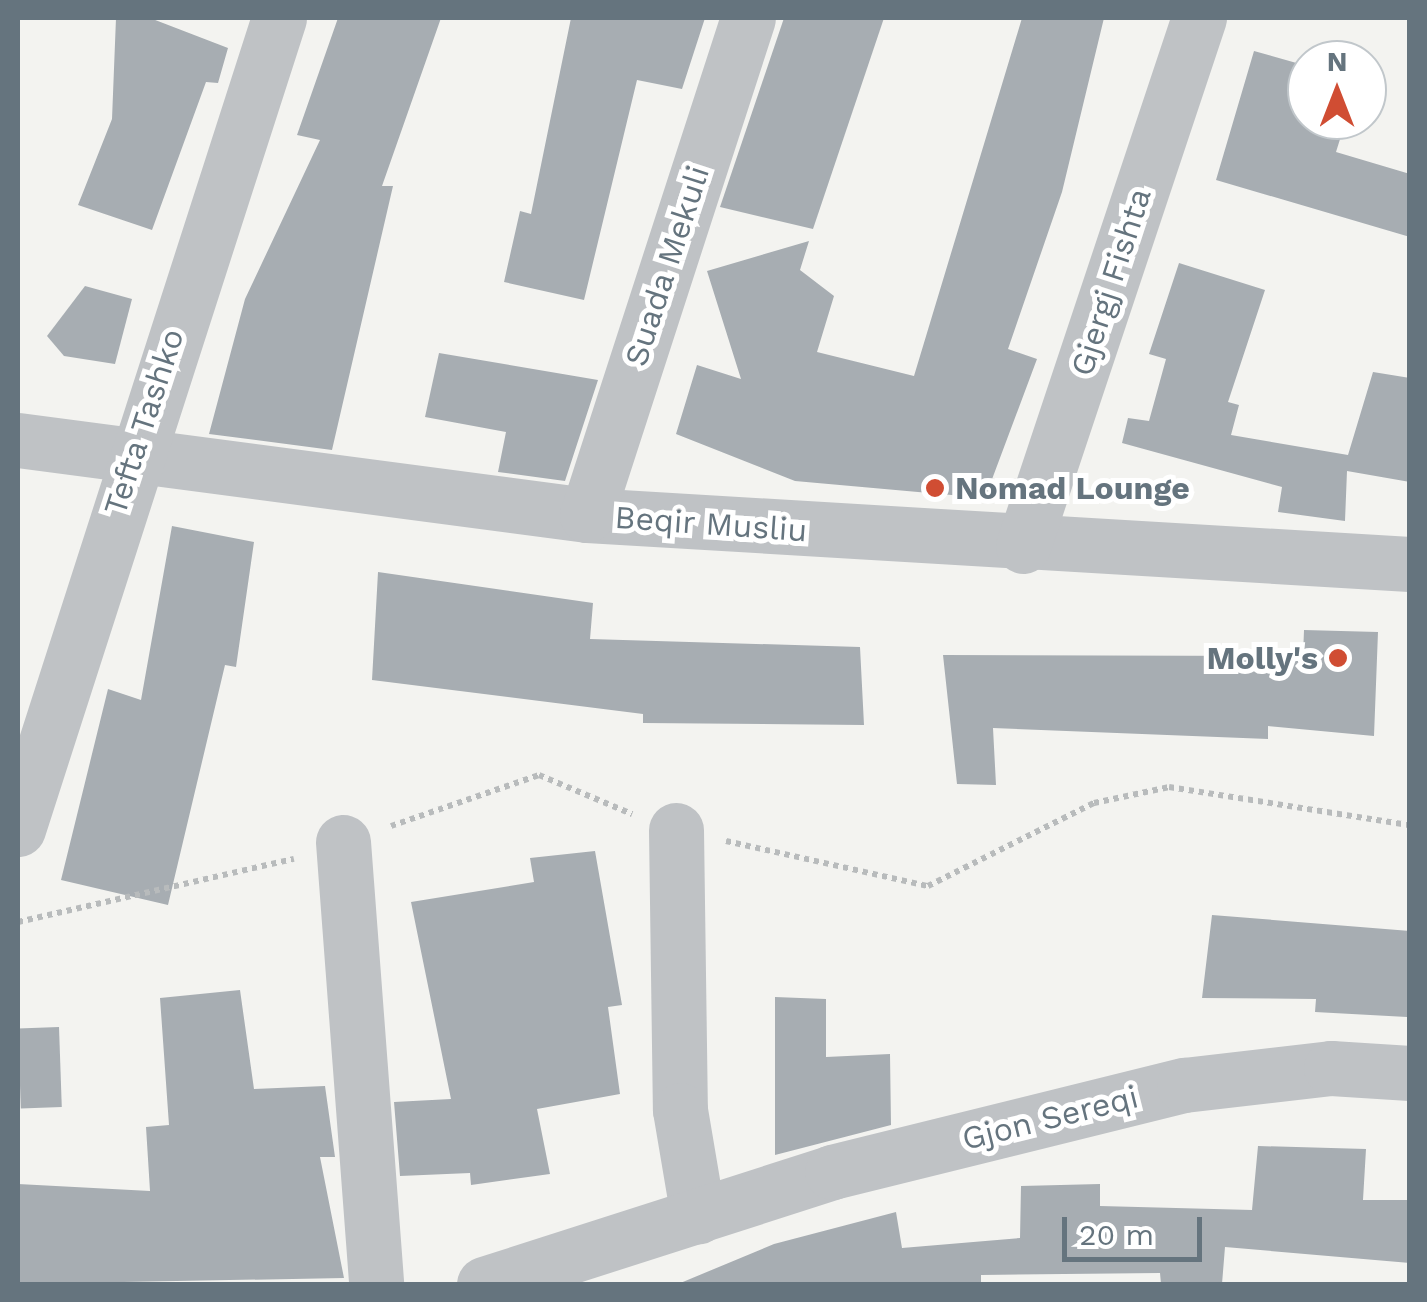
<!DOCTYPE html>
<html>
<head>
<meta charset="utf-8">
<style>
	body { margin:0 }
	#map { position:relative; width:1427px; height:1302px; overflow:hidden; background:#f3f3f0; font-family:"Work Sans",sans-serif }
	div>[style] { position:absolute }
	.building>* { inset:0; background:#a7adb2; transform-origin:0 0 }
	.path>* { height:6px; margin-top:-3px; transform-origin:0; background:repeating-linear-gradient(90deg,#b8bbbc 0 5px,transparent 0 10px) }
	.minor>* { height:55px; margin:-27.5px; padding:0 27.5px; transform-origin:27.5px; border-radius:27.5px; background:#bfc2c5 }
	.dots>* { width:28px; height:28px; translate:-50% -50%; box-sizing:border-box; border:5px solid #fff; border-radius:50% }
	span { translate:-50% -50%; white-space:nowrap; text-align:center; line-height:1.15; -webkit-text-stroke:10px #fff; paint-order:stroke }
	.street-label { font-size:32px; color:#65747e }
	.poi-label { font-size:32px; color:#65747e; font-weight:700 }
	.left { translate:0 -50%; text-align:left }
	.right { translate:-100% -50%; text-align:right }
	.frame { position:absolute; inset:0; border:20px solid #65747e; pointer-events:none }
	.north { position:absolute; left:1287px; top:40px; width:100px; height:100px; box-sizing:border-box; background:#fff; border:2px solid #c1c7cb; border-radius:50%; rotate:0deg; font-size:28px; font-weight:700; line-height:40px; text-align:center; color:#65747e }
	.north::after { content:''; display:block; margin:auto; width:35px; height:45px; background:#d04d33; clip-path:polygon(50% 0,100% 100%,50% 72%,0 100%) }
	.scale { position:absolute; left:1062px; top:1217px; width:140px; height:45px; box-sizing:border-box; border:5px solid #65747e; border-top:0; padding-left:12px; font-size:30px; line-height:35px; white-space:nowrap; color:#65747e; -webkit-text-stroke:8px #fff; paint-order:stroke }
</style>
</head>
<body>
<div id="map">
	<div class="building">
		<div style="clip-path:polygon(116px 18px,150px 18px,228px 48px,218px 83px,206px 82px,152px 230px,78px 205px,112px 119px)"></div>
		<div style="clip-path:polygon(338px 18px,441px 18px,382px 186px,393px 186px,332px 450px,209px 434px,245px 299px,320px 140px,297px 135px)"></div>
		<div style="clip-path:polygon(571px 18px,705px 18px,682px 89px,637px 80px,584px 300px,504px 282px,520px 211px,531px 214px)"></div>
		<div style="clip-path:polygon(784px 18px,884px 18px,813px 229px,720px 207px)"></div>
		<div style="clip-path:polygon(1022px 18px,1104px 18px,1062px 192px,1008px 349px,1037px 359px,985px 498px,795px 481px,676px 434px,697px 365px,741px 379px,707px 271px,809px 241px,800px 270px,834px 296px,817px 352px,914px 376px)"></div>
		<div style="clip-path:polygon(1254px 51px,1307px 66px,1307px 120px,1346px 120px,1336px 152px,1410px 174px,1410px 237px,1216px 180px)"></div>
		<div style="clip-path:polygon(1179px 263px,1265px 290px,1228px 402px,1239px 405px,1231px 435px,1348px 455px,1373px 372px,1410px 378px,1410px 482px,1347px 471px,1345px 521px,1278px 512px,1282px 487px,1122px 443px,1128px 418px,1149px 421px,1166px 359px,1149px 354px)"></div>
		<div style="clip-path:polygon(85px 286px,132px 299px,115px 364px,64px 356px,47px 336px)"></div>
		<div style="clip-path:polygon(439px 353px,598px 380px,565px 481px,498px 472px,506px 432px,425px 417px)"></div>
		<div style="clip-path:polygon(172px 526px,254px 542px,236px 667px,225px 665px,168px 905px,61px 880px,108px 689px,141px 700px)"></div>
		<div style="clip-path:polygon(378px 572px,593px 603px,590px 639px,860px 647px,864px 725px,643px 723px,643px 714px,372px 680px)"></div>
		<div style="clip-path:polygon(1304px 630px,1378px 632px,1374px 736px,1268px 726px,1268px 739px,993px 728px,996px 785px,957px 784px,943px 655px,1303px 656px)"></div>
		<div style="clip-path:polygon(595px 851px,622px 1005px,608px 1007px,620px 1094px,537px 1109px,550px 1174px,471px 1185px,470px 1173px,400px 1176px,394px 1102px,451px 1099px,411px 902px,534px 882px,530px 858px)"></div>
		<div style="clip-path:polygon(1212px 915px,1410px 931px,1407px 1017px,1315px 1012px,1316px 999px,1202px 998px)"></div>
		<div style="clip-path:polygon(240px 990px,254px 1089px,325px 1086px,335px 1157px,320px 1157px,344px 1278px,18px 1284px,18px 1184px,150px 1191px,146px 1127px,169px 1125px,160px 998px)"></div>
		<div style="clip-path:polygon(775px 997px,826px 999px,826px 1057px,890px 1054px,891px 1125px,775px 1155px)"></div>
		<div style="left:59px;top:1027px;width:80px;height:41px;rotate:88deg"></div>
		<div style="clip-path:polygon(1258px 1146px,1366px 1149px,1363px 1200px,1410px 1200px,1410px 1263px,1225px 1247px,1222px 1284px,1161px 1284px,1160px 1273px,981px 1275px,981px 1284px,678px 1284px,774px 1244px,896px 1212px,902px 1248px,1020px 1238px,1021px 1186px,1100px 1184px,1100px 1206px,1252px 1210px)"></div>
	</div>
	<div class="path">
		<div style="left:391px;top:826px;width:157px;rotate:-19deg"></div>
		<div style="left:539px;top:775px;width:101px;rotate:22.8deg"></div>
		<div style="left:726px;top:841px;width:207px;rotate:12.6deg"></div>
		<div style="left:928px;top:886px;width:186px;rotate:-26.6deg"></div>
		<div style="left:1094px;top:803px;width:77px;rotate:-12deg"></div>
		<div style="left:1169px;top:787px;width:244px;rotate:9deg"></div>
		<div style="left:18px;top:922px;width:283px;rotate:-12.9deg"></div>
	</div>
	<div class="minor">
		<div style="left:18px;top:440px;width:574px;rotate:7.51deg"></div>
		<div style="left:587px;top:515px;width:824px;rotate:3.41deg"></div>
		<div style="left:587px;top:515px;width:522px;rotate:-72.05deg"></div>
		<div style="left:1023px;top:546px;width:557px;rotate:-71.57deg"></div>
		<div style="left:18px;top:829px;width:852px;rotate:-72.16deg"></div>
		<div style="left:676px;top:830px;width:280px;rotate:89.2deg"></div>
		<div style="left:680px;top:1110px;width:108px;rotate:80.4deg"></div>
		<div style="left:343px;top:842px;width:443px;rotate:85.7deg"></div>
		<div style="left:484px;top:1284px;width:366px;rotate:-17.8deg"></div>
		<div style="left:832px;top:1172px;width:363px;rotate:-13.9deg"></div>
		<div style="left:1184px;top:1085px;width:148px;rotate:-6.6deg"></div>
		<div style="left:1331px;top:1068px;width:79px;rotate:3.6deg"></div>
	</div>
	<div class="dots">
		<div style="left:935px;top:488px;background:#d04d33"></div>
		<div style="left:1338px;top:658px;background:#d04d33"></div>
	</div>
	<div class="street-label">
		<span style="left:667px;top:266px;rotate:-72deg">Suada Mekuli</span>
		<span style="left:1111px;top:282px;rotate:-72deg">Gjergj Fishta</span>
		<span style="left:144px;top:422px;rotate:-72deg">Tefta Tashko</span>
		<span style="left:711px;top:524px;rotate:4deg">Beqir Musliu</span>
		<span style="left:1050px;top:1118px;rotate:-14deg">Gjon Sereqi</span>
	</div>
	<div class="poi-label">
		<span class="left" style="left:955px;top:488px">Nomad Lounge</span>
		<span class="right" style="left:1318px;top:658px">Molly's</span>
	</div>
	<div class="frame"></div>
	<div class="north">N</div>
	<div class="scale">20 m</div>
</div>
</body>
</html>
